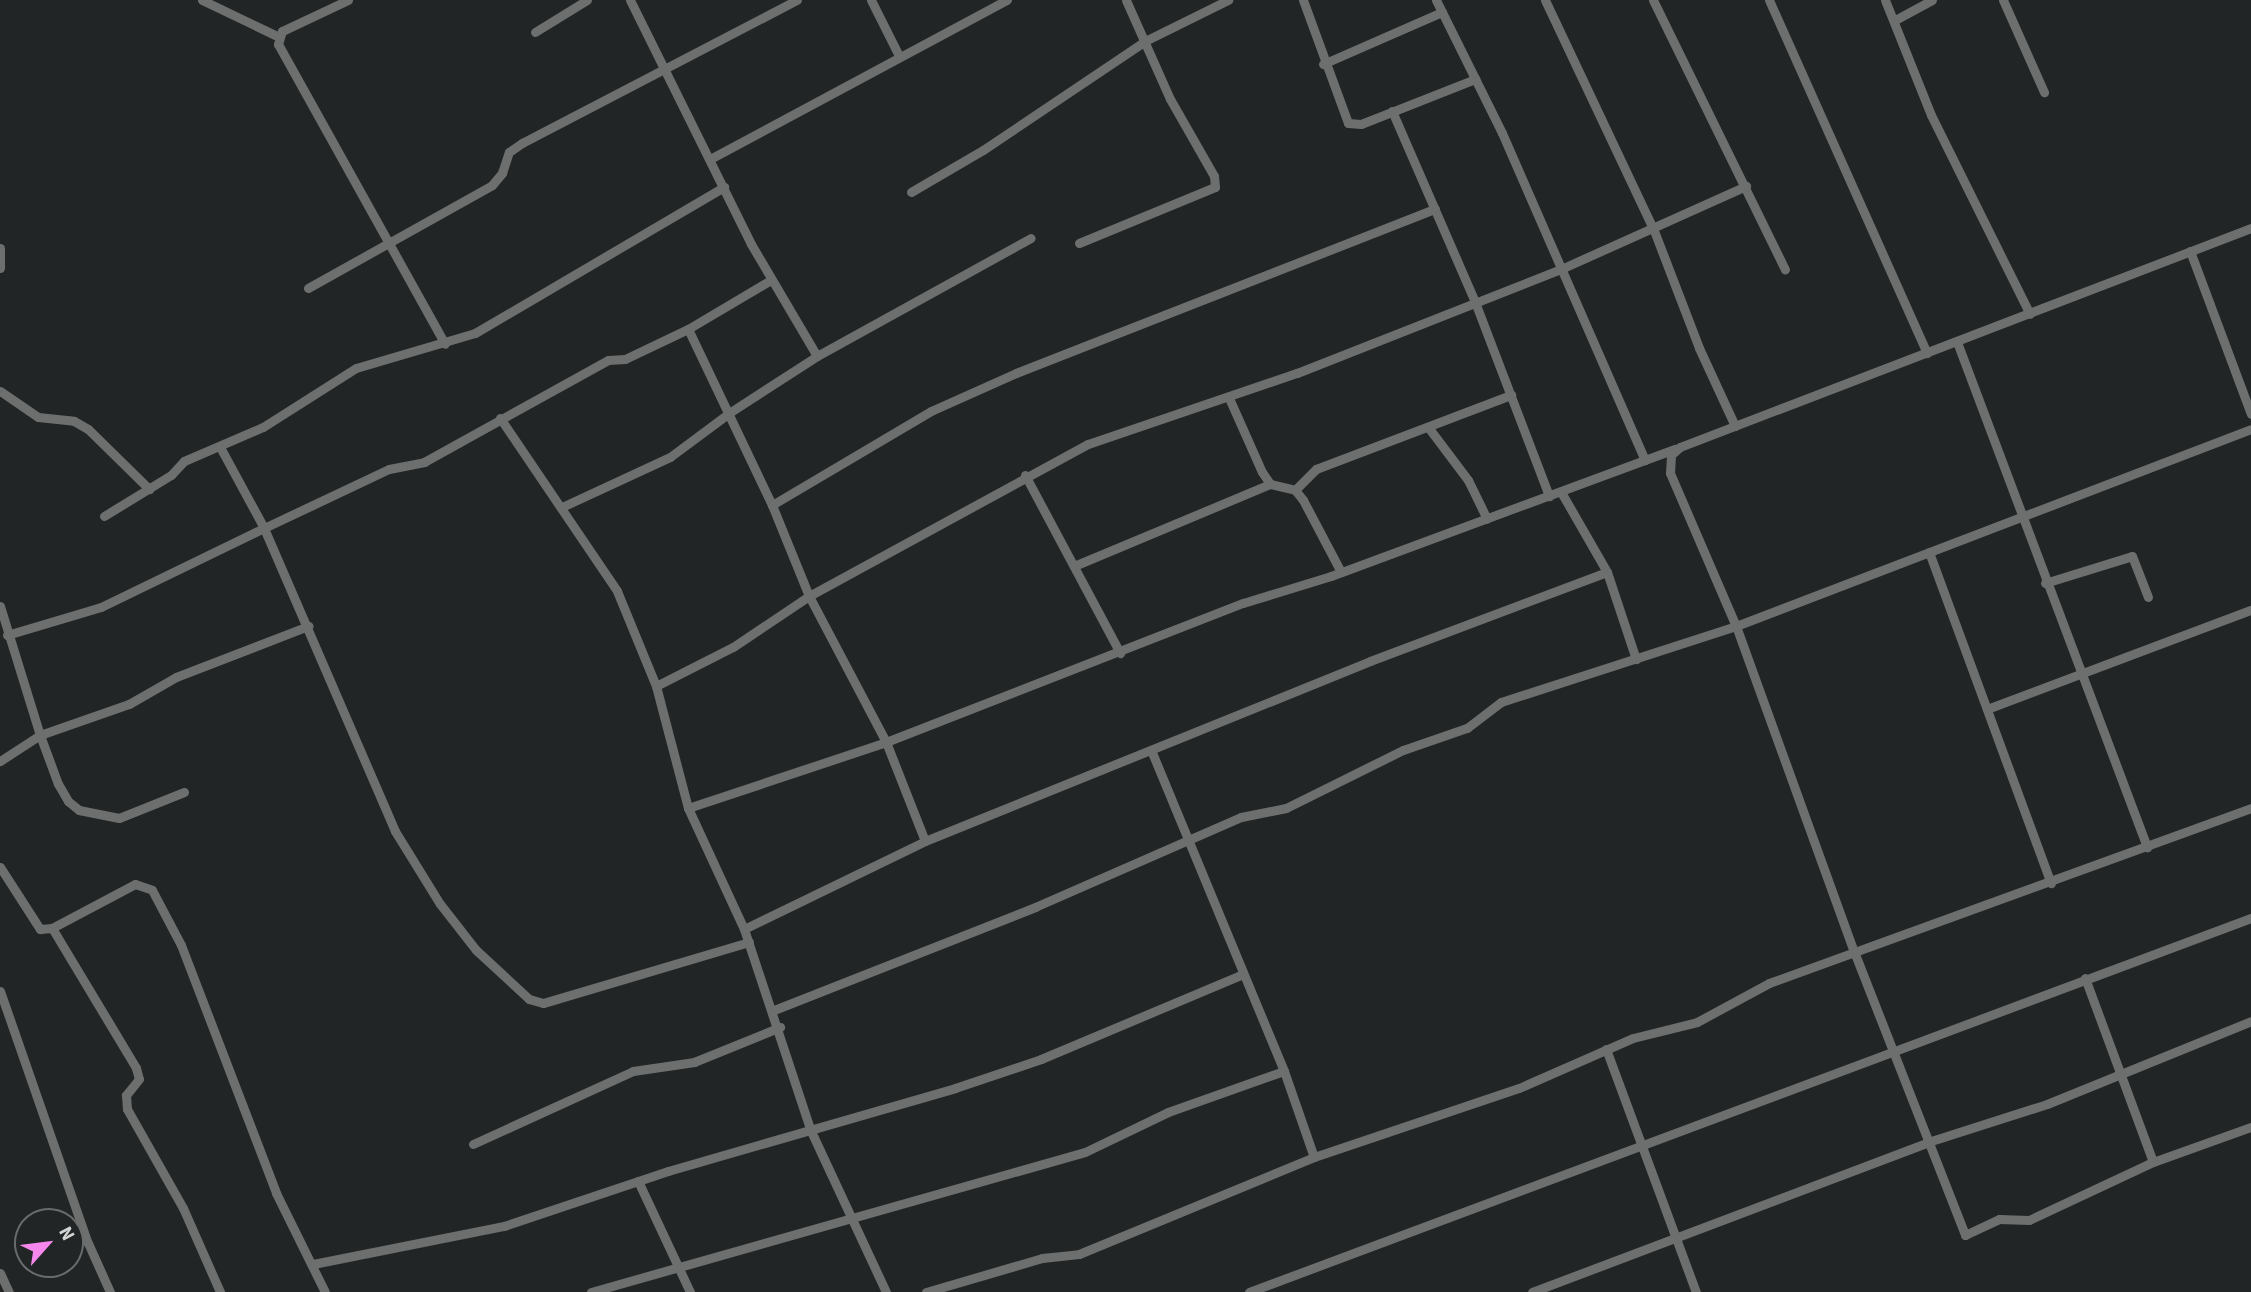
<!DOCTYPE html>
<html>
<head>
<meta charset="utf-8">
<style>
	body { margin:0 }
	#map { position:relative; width:2251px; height:1292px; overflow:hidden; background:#222525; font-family:"Source Sans 3",sans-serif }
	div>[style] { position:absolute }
	.street>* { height:9px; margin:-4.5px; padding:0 4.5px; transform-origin:4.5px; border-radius:4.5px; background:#6d6f6f }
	span { translate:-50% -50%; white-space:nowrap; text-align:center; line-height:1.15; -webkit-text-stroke:7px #222525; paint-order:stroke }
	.north { position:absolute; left:14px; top:1208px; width:70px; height:70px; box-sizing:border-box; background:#222525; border:2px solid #696c6c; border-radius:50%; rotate:62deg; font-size:19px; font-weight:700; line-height:28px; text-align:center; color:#d4d6d6 }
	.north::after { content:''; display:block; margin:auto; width:24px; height:32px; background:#f688ed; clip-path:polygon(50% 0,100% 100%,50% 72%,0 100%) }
</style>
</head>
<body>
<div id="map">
	<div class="street">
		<div style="left:202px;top:0;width:83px;rotate:25.6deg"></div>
		<div style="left:348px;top:0;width:73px;rotate:154.8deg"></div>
		<div style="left:282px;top:31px;width:14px;rotate:107deg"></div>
		<div style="left:278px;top:44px;width:343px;rotate:60.9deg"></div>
		<div style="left:630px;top:0;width:272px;rotate:63.6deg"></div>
		<div style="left:751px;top:244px;width:130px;rotate:59.5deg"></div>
		<div style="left:871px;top:0;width:63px;rotate:63.4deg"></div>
		<div style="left:1303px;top:0;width:131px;rotate:69.9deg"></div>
		<div style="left:1348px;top:123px;width:13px;rotate:4deg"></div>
		<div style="left:1361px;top:124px;width:123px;rotate:-21.5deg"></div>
		<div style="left:1436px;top:0;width:148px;rotate:63.6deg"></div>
		<div style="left:1502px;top:133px;width:357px;rotate:66.4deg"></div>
		<div style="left:1545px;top:0;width:252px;rotate:64.7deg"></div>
		<div style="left:1653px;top:228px;width:129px;rotate:69deg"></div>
		<div style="left:1699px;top:348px;width:86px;rotate:65.2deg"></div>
		<div style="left:1653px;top:0;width:300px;rotate:63.9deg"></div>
		<div style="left:1769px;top:0;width:387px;rotate:65.9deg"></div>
		<div style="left:1885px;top:0;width:124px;rotate:68.2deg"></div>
		<div style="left:1931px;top:115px;width:222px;rotate:63.6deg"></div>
		<div style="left:2003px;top:0;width:101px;rotate:66deg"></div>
		<div style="left:1895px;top:20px;width:42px;rotate:-28.4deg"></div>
		<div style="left:535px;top:32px;width:61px;rotate:-31.6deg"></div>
		<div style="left:1323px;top:64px;width:130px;rotate:-23.6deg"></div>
		<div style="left:1392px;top:111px;width:208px;rotate:66.5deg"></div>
		<div style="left:1475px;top:302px;width:208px;rotate:69.1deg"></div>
		<div style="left:710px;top:159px;width:337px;rotate:-28.2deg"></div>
		<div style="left:911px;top:192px;width:83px;rotate:-30.3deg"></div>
		<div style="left:983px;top:150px;width:195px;rotate:-33.9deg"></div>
		<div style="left:1145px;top:41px;width:93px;rotate:-26.3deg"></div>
		<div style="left:2251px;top:228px;width:612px;rotate:159.02deg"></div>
		<div style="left:1680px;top:447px;width:12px;rotate:138deg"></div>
		<div style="left:1671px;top:455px;width:18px;rotate:93deg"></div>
		<div style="left:1670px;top:473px;width:167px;rotate:66.7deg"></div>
		<div style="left:1736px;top:626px;width:349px;rotate:70.1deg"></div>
		<div style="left:1855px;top:954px;width:302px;rotate:68.6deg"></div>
		<div style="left:1965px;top:1235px;width:38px;rotate:-25deg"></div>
		<div style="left:1999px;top:1219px;width:30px;rotate:2deg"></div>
		<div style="left:2029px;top:1220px;width:137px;rotate:-25.1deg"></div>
		<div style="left:2153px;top:1162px;width:104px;rotate:-19.7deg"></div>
		<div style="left:1079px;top:243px;width:147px;rotate:-22.4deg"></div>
		<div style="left:1215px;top:187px;width:11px;rotate:-95deg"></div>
		<div style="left:1214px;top:176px;width:89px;rotate:-119.7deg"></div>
		<div style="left:1170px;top:99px;width:108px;rotate:-114deg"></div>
		<div style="left:0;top:248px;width:20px;rotate:90deg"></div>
		<div style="left:2190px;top:251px;width:174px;rotate:69.5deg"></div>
		<div style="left:308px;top:288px;width:211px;rotate:-29.2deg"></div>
		<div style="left:492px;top:185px;width:16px;rotate:-50deg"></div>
		<div style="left:502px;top:173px;width:22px;rotate:-72deg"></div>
		<div style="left:509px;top:152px;width:16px;rotate:-35deg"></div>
		<div style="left:522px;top:143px;width:310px;rotate:-27.5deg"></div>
		<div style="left:688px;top:329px;width:195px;rotate:64.5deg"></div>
		<div style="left:772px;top:505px;width:98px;rotate:67.9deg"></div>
		<div style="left:809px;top:596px;width:165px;rotate:62.2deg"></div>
		<div style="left:886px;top:742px;width:106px;rotate:68.5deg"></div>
		<div style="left:1957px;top:342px;width:540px;rotate:69.38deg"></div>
		<div style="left:0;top:391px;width:46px;rotate:34.4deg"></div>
		<div style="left:38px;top:417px;width:36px;rotate:6deg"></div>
		<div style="left:74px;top:421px;width:16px;rotate:30deg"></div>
		<div style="left:88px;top:429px;width:86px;rotate:44.5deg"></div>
		<div style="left:1229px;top:398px;width:81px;rotate:66deg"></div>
		<div style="left:1262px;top:472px;width:14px;rotate:56deg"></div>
		<div style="left:1270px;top:484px;width:26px;rotate:13deg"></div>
		<div style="left:1295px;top:490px;width:13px;rotate:51deg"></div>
		<div style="left:1303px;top:500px;width:81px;rotate:62.2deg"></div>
		<div style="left:500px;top:418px;width:209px;rotate:55.9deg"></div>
		<div style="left:617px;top:591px;width:103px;rotate:67.7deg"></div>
		<div style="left:656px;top:686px;width:126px;rotate:75.3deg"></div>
		<div style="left:688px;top:808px;width:133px;rotate:65.2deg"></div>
		<div style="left:744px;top:929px;width:211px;rotate:71.7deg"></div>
		<div style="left:810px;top:1129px;width:180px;rotate:65deg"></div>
		<div style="left:1428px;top:427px;width:66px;rotate:53deg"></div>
		<div style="left:1468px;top:480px;width:43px;rotate:64deg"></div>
		<div style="left:1025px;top:475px;width:202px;rotate:61.9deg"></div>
		<div style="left:1295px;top:490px;width:30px;rotate:-45deg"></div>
		<div style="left:1316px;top:469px;width:209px;rotate:-20.8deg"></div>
		<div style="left:1561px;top:492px;width:92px;rotate:60.1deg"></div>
		<div style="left:1607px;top:572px;width:92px;rotate:71.6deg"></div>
		<div style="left:772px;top:505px;width:185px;rotate:-30.6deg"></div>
		<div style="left:931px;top:411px;width:93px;rotate:-24.1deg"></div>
		<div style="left:1016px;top:373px;width:450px;rotate:-21.4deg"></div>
		<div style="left:564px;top:506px;width:117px;rotate:-24.8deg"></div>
		<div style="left:670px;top:457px;width:74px;rotate:-36.7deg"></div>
		<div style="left:729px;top:413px;width:105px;rotate:-32.9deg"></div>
		<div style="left:817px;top:356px;width:244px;rotate:-28.9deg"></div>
		<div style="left:104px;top:516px;width:79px;rotate:-31.5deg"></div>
		<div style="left:171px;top:475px;width:19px;rotate:-47deg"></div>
		<div style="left:184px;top:461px;width:86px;rotate:-23.3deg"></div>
		<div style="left:263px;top:427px;width:110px;rotate:-32.4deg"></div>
		<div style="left:356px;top:368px;width:124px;rotate:-16.4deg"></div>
		<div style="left:475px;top:333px;width:289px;rotate:-30.4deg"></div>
		<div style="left:1929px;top:552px;width:353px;rotate:69.8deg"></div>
		<div style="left:1074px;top:566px;width:212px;rotate:-22.7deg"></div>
		<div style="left:2045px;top:583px;width:91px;rotate:-17.2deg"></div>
		<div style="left:2132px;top:556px;width:44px;rotate:68.7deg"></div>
		<div style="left:0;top:606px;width:135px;rotate:72.8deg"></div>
		<div style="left:40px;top:735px;width:48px;rotate:147deg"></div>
		<div style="left:7px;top:635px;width:98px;rotate:-16.6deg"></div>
		<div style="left:101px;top:607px;width:181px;rotate:-25.9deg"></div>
		<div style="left:264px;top:528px;width:92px;rotate:-118.5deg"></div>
		<div style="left:656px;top:686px;width:86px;rotate:-26.9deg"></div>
		<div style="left:733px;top:647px;width:92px;rotate:-33.9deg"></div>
		<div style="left:809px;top:596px;width:318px;rotate:-28.6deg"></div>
		<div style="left:1088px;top:444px;width:221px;rotate:-18.8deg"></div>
		<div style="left:1297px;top:373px;width:284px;rotate:-21.5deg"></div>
		<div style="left:1561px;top:269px;width:203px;rotate:-24.2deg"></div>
		<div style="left:1987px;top:709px;width:282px;rotate:-20.6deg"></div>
		<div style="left:1151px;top:750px;width:347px;rotate:67.5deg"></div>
		<div style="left:1284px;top:1071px;width:91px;rotate:70.8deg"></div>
		<div style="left:184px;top:792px;width:70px;rotate:158.2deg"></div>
		<div style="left:119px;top:818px;width:41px;rotate:-168.7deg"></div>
		<div style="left:79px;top:810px;width:14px;rotate:-141deg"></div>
		<div style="left:68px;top:801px;width:20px;rotate:-120deg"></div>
		<div style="left:58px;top:784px;width:52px;rotate:-110.2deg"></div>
		<div style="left:40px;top:735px;width:94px;rotate:-19.2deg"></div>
		<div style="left:129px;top:704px;width:54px;rotate:-29.9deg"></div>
		<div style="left:176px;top:677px;width:142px;rotate:-21.1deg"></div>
		<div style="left:688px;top:808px;width:209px;rotate:-18.4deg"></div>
		<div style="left:886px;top:742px;width:383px;rotate:-21.3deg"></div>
		<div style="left:1243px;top:603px;width:92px;rotate:-17.1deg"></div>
		<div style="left:1331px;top:576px;width:367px;rotate:-20.3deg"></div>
		<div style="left:0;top:867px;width:74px;rotate:57.2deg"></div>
		<div style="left:40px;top:929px;width:12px;rotate:-5deg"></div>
		<div style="left:52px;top:928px;width:94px;rotate:-27.9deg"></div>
		<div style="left:135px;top:884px;width:18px;rotate:19deg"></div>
		<div style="left:152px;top:890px;width:62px;rotate:62.2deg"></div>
		<div style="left:181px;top:945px;width:266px;rotate:69deg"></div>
		<div style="left:276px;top:1193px;width:110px;rotate:63.7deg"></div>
		<div style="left:52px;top:928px;width:163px;rotate:59deg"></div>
		<div style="left:136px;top:1068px;width:11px;rotate:75deg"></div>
		<div style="left:139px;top:1079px;width:21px;rotate:129deg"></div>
		<div style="left:126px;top:1095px;width:14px;rotate:86deg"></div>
		<div style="left:127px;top:1109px;width:114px;rotate:60.5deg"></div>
		<div style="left:183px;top:1208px;width:92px;rotate:66.2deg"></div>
		<div style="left:744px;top:929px;width:201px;rotate:-25.9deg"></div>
		<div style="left:925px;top:841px;width:480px;rotate:-22deg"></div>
		<div style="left:1370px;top:661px;width:253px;rotate:-20.6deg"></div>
		<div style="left:749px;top:942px;width:215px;rotate:163.5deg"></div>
		<div style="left:543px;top:1003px;width:15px;rotate:-164deg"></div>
		<div style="left:529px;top:999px;width:72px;rotate:-137.2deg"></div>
		<div style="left:476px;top:950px;width:58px;rotate:-128deg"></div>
		<div style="left:440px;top:904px;width:86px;rotate:-121.7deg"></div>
		<div style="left:395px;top:831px;width:330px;rotate:-113.4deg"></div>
		<div style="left:264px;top:528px;width:138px;rotate:-25.3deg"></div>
		<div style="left:389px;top:469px;width:36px;rotate:-11deg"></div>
		<div style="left:424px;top:462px;width:210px;rotate:-29deg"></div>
		<div style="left:608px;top:360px;width:17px;rotate:-3deg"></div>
		<div style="left:625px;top:359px;width:70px;rotate:-25.5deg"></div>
		<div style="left:688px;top:329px;width:96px;rotate:-30.6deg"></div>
		<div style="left:2085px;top:978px;width:196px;rotate:69.7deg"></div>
		<div style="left:0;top:991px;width:267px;rotate:70.8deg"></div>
		<div style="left:88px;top:1243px;width:54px;rotate:65.8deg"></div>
		<div style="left:774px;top:1010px;width:281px;rotate:-21.5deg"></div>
		<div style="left:1035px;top:907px;width:225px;rotate:-23.6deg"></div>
		<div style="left:1241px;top:817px;width:46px;rotate:-11.3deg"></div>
		<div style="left:1286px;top:808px;width:131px;rotate:-26.4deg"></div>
		<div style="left:1403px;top:750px;width:68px;rotate:-19deg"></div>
		<div style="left:1467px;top:728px;width:43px;rotate:-37.4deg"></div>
		<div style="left:1501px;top:702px;width:247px;rotate:-17.9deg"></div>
		<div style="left:1736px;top:626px;width:551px;rotate:-20.93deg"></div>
		<div style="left:1606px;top:1049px;width:259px;rotate:69.7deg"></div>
		<div style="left:473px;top:1144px;width:176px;rotate:-24.5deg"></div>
		<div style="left:633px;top:1071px;width:62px;rotate:-8.4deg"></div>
		<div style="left:694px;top:1062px;width:93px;rotate:-22.1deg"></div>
		<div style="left:638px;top:1181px;width:123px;rotate:64.9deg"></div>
		<div style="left:313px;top:1264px;width:195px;rotate:-11.3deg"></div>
		<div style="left:504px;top:1226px;width:173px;rotate:-18.5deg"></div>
		<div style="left:668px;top:1171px;width:299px;rotate:-16.1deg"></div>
		<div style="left:955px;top:1088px;width:91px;rotate:-18.6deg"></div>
		<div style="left:1041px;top:1059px;width:217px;rotate:-22.8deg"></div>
		<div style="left:0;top:1273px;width:21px;rotate:65deg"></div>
		<div style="left:591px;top:1292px;width:513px;rotate:-15.82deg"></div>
		<div style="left:1085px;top:1152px;width:92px;rotate:-25.7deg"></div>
		<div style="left:1168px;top:1112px;width:123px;rotate:-19.5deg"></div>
		<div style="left:926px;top:1292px;width:121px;rotate:-16.3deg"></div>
		<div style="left:1042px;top:1258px;width:37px;rotate:-6deg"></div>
		<div style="left:1079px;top:1254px;width:254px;rotate:-22.4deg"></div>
		<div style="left:1314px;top:1157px;width:216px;rotate:-18.6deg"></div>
		<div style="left:1519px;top:1088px;width:124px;rotate:-23.7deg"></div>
		<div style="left:1633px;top:1038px;width:66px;rotate:-14deg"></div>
		<div style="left:1697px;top:1022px;width:82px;rotate:-28.4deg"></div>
		<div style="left:1769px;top:983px;width:513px;rotate:-19.95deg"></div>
		<div style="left:1249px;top:1292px;width:1070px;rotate:-20.47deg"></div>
		<div style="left:1532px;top:1292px;width:423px;rotate:-20.7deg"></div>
		<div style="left:1928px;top:1142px;width:125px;rotate:-17.7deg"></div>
		<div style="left:2047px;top:1104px;width:220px;rotate:-22.1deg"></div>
	</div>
	<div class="north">N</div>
</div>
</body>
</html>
